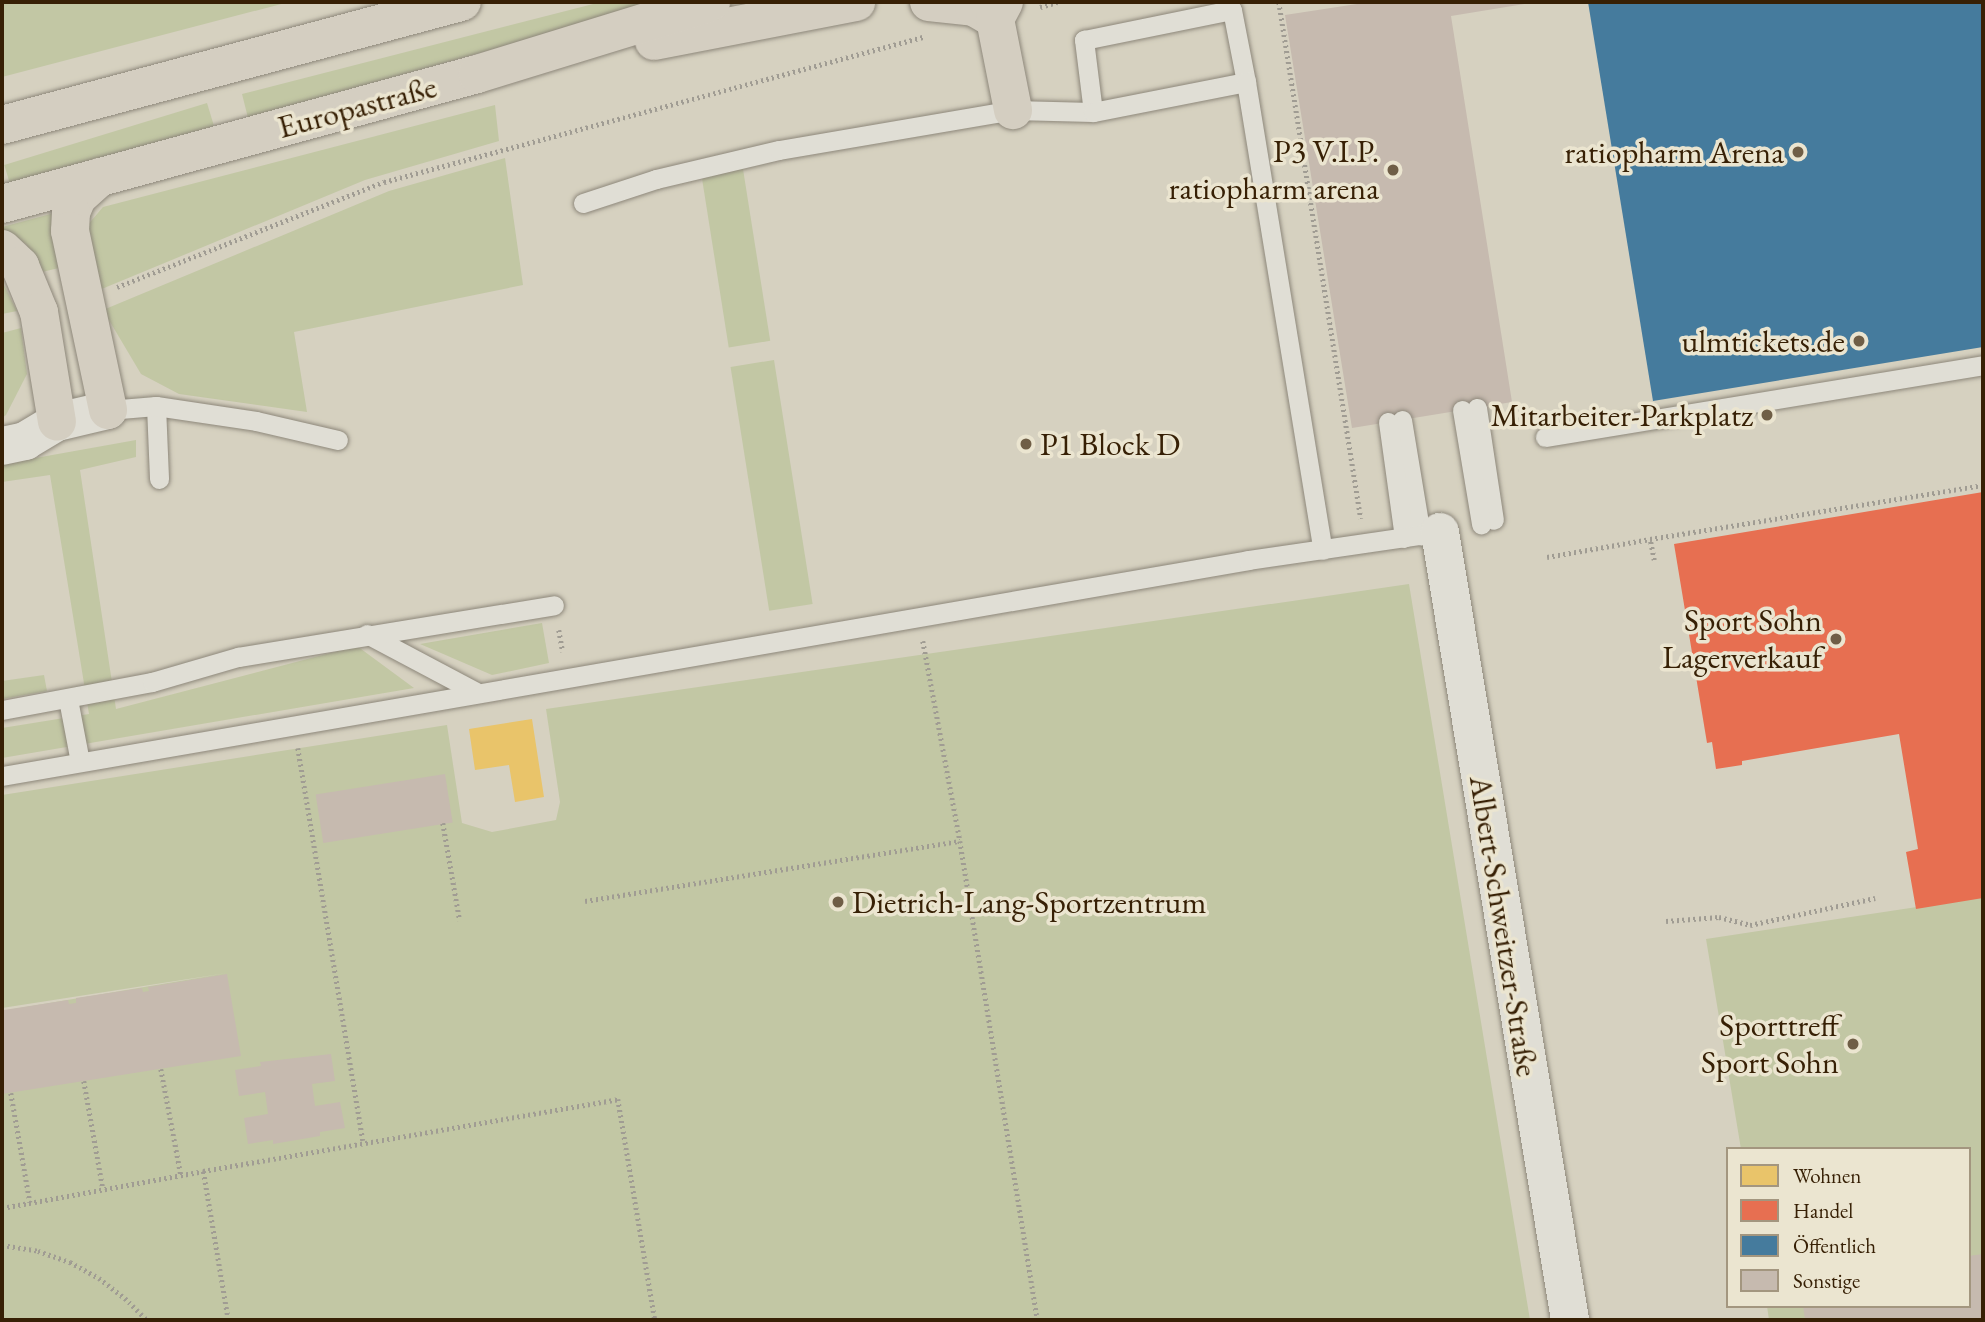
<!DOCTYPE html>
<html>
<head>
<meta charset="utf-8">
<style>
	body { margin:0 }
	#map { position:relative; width:1985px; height:1322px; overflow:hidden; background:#d6d1c0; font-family:"EB Garamond",serif }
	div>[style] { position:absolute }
	.green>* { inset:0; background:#c2c7a4; transform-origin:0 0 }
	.homes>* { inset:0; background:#e9c46a }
	.shops>* { inset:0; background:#e76f51 }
	.public>* { inset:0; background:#457b9d }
	.building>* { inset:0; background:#c6baaf; transform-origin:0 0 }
	.path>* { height:4.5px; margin-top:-2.25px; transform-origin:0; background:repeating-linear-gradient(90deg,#a09c93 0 2px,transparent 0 5.5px) }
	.roads { filter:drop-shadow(0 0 2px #8d877a) drop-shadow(0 0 2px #8d877a) }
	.service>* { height:19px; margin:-9.5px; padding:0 9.5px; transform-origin:9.5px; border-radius:9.5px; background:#e0ded5 }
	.minor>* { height:38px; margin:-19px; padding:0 19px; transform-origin:19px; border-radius:19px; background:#e0ded5 }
	.primary>* { height:38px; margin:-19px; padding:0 19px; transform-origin:19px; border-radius:19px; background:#d4cec1 }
	.dots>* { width:19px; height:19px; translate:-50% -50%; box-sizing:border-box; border:4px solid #ebe5d0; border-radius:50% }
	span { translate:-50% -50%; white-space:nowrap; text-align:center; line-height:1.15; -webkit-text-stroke:7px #ebe5d0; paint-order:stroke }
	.street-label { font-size:32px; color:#372005 }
	.poi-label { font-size:32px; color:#372005 }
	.right { translate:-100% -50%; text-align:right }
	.left { translate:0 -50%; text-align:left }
	.frame { position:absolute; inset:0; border:4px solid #372005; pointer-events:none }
	.legend { position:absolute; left:1726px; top:1147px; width:245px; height:161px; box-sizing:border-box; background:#ebe5d0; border:2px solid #a3967f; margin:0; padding:9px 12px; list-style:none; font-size:21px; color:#372005 }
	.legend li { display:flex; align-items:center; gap:14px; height:35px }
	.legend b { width:35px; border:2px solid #a3967f }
</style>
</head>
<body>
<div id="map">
	<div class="green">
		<div style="clip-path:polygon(2px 2px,289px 2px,2px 77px)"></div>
		<div style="clip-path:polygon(601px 2px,662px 2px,248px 118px,242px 94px)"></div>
		<div style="left:207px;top:103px;width:24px;height:212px;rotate:73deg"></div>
		<div style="clip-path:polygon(495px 105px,499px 141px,365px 180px,92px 293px,86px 227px,103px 207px)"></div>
		<div style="clip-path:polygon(505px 158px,523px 285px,294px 332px,307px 412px,179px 394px,141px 374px,103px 310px,389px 191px)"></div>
		<div style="left:743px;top:169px;width:174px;height:42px;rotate:81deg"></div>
		<div style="clip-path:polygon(58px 212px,63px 267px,42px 272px,26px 244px,2px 232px,2px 227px)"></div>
		<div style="clip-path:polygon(2px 281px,17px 311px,2px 314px)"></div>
		<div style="clip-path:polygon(21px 328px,27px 374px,6px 415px,2px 418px,2px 333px)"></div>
		<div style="left:774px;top:360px;width:247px;height:44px;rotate:81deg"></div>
		<div style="clip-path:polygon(136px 440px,136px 457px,80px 470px,116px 709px,357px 646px,414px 688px,2px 758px,2px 728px,89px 714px,50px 475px,2px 482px,2px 464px)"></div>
		<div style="clip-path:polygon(1409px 584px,1530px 1320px,2px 1320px,2px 1011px,227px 973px,2px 1008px,2px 795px,447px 725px,462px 823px,492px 832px,556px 820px,560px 802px,546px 709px)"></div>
		<div style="clip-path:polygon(542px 623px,549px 663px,492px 675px,420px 644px)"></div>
		<div style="clip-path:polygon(44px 675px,47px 691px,2px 699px,2px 681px)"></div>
		<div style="clip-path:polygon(1983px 897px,1983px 1320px,1769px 1320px,1767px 1306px,1969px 1306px,1969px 1149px,1741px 1149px,1706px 939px)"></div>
	</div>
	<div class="homes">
		<div style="clip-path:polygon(532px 719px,544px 797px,515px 802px,509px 765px,475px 770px,469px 729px)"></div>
	</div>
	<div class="shops">
		<div style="clip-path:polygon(1983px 492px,1983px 898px,1916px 909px,1906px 852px,1918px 849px,1899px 734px,1742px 761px,1742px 765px,1716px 769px,1712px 742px,1707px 743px,1674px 544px)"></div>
	</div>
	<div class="public">
		<div style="clip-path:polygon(1588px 2px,1983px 2px,1983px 347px,1653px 401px)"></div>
	</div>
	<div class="building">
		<div style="clip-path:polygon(1370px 2px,1531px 3px,1451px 16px,1512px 402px,1352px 428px,1285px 15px)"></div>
		<div style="left:445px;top:774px;width:49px;height:131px;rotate:81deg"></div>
		<div style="clip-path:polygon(227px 974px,241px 1056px,2px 1094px,4px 1010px,68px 1000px,69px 1004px,76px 1003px,76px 998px,142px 988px,143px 992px,149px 991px,148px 987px)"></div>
		<div style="clip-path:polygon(331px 1054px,335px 1081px,312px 1084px,315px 1106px,340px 1102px,345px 1128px,320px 1132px,320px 1136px,273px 1144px,273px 1140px,248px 1144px,244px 1118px,268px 1114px,265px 1092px,239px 1096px,235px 1070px,261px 1066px,260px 1062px)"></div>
		<div style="clip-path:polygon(1983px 1254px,1983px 1320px,1805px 1320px,1803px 1306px,1969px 1306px,1969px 1256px)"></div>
	</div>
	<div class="path">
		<div style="left:1279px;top:2px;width:523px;rotate:80.99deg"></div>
		<div style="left:1040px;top:7px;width:18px;rotate:-16deg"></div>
		<div style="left:117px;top:287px;width:287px;rotate:-21.5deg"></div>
		<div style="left:384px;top:182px;width:558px;rotate:-15.06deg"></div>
		<div style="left:1547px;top:557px;width:105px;rotate:-9.9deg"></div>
		<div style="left:1654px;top:560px;width:21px;rotate:-101deg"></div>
		<div style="left:1650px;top:539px;width:337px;rotate:-9.2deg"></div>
		<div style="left:559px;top:630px;width:22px;rotate:80deg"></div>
		<div style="left:923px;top:641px;width:203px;rotate:79.5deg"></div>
		<div style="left:960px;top:841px;width:485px;rotate:80.8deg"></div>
		<div style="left:298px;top:748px;width:398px;rotate:80.6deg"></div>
		<div style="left:443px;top:823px;width:99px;rotate:80.2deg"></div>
		<div style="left:585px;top:901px;width:380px;rotate:-9.1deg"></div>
		<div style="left:1666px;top:921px;width:53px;rotate:-4.3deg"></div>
		<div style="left:1719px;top:917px;width:32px;rotate:14deg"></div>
		<div style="left:1750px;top:925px;width:128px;rotate:-12.2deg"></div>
		<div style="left:161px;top:1069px;width:108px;rotate:79.3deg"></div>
		<div style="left:84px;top:1081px;width:110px;rotate:80deg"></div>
		<div style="left:11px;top:1093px;width:111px;rotate:80.1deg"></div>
		<div style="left:2px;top:1208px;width:204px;rotate:-10.4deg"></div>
		<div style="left:2px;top:1245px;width:36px;rotate:9deg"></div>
		<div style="left:38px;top:1251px;width:34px;rotate:19deg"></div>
		<div style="left:70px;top:1262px;width:33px;rotate:29deg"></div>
		<div style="left:99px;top:1278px;width:33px;rotate:38deg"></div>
		<div style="left:125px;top:1298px;width:31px;rotate:45deg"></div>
		<div style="left:228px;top:1320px;width:151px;rotate:-99.5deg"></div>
		<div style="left:203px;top:1171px;width:421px;rotate:-9.8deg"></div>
		<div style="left:618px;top:1099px;width:224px;rotate:80.5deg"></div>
	</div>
	<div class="roads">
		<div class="service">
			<div style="left:1093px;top:112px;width:73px;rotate:-97.1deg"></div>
			<div style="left:1084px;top:40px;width:151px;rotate:-11.5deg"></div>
			<div style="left:1232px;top:10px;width:73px;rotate:79deg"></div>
			<div style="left:583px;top:203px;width:77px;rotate:-18.2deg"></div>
			<div style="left:656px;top:179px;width:126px;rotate:-13.3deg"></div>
			<div style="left:779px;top:150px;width:237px;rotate:-9.7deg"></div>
			<div style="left:1013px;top:110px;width:80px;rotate:1.4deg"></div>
			<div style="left:1093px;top:112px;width:156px;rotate:-11.1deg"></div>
			<div style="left:1246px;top:82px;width:474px;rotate:80.7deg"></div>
			<div style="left:156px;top:406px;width:73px;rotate:87.6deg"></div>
			<div style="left:1477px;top:408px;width:113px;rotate:81.4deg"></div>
			<div style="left:108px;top:410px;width:48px;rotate:-4.8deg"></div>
			<div style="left:156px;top:406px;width:101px;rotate:8.5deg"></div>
			<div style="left:256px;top:421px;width:84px;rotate:13deg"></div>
			<div style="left:1462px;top:410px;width:116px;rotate:80.5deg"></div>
			<div style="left:1402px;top:420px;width:117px;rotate:80.6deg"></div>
			<div style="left:1388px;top:422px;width:117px;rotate:82.1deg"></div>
			<div style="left:1545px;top:437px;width:444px;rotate:-9.3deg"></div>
			<div style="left:367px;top:634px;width:123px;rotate:28deg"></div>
			<div style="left:68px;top:699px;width:64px;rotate:79.2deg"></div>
			<div style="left:2px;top:710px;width:153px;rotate:-10.6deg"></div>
			<div style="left:152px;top:682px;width:90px;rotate:-16.2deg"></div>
			<div style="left:238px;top:657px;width:320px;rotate:-9.3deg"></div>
			<div style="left:2px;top:776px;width:1265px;rotate:-9.83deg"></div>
			<div style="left:1248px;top:560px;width:194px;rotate:-8.3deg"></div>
		</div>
		<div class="minor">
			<div style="left:2px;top:446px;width:24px;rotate:-12deg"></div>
			<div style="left:25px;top:441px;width:37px;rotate:-31deg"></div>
			<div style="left:57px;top:422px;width:52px;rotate:-13.2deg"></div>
			<div style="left:1440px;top:532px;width:799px;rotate:80.63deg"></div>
		</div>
		<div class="primary">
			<div style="left:929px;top:2px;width:45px;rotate:6.3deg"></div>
			<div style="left:974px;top:7px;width:24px;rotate:30deg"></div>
			<div style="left:1004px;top:2px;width:19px;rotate:118deg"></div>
			<div style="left:995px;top:19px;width:93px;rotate:78.8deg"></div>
			<div style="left:654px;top:41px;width:206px;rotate:-10.9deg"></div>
			<div style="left:2px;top:125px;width:476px;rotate:-15deg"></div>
			<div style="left:100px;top:177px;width:31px;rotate:138deg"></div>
			<div style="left:77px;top:198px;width:15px;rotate:113deg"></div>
			<div style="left:71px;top:212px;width:19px;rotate:93deg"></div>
			<div style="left:70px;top:231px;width:183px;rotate:78deg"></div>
			<div style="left:2px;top:204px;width:492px;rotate:-15.3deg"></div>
			<div style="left:477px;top:74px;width:245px;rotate:-17.1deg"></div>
			<div style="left:2px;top:249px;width:25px;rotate:43deg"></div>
			<div style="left:20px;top:266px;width:50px;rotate:67.6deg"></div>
			<div style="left:39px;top:312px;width:111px;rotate:80.7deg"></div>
		</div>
	</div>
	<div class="dots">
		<div style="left:1798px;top:152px;background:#6f5e46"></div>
		<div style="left:1393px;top:170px;background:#6f5e46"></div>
		<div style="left:1859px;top:341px;background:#6f5e46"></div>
		<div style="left:1767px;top:415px;background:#6f5e46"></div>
		<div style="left:1026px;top:444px;background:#6f5e46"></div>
		<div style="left:1836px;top:639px;background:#6f5e46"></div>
		<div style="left:838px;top:902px;background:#6f5e46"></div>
		<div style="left:1853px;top:1044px;background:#6f5e46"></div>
	</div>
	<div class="street-label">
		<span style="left:357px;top:107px;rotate:-15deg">Europastraße</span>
		<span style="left:1504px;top:926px;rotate:81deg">Albert-Schweitzer-Straße</span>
	</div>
	<div class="poi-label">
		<span class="right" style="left:1379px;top:170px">P3 V.I.P.<br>ratiopharm arena</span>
		<span class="right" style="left:1784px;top:152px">ratiopharm Arena</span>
		<span class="right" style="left:1845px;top:341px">ulmtickets.de</span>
		<span class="right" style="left:1753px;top:415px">Mitarbeiter-Parkplatz</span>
		<span class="left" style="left:1040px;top:444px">P1 Block D</span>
		<span class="right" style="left:1822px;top:639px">Sport Sohn<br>Lagerverkauf</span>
		<span class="left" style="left:852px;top:902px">Dietrich-Lang-Sportzentrum</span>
		<span class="right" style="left:1839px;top:1044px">Sporttreff<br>Sport Sohn</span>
	</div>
	<div class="frame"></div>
	<ul class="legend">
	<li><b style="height:19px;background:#e9c46a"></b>Wohnen</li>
	<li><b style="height:19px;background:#e76f51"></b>Handel</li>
	<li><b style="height:19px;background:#457b9d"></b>Öffentlich</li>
	<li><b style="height:19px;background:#c6baaf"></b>Sonstige</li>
	</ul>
</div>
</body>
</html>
